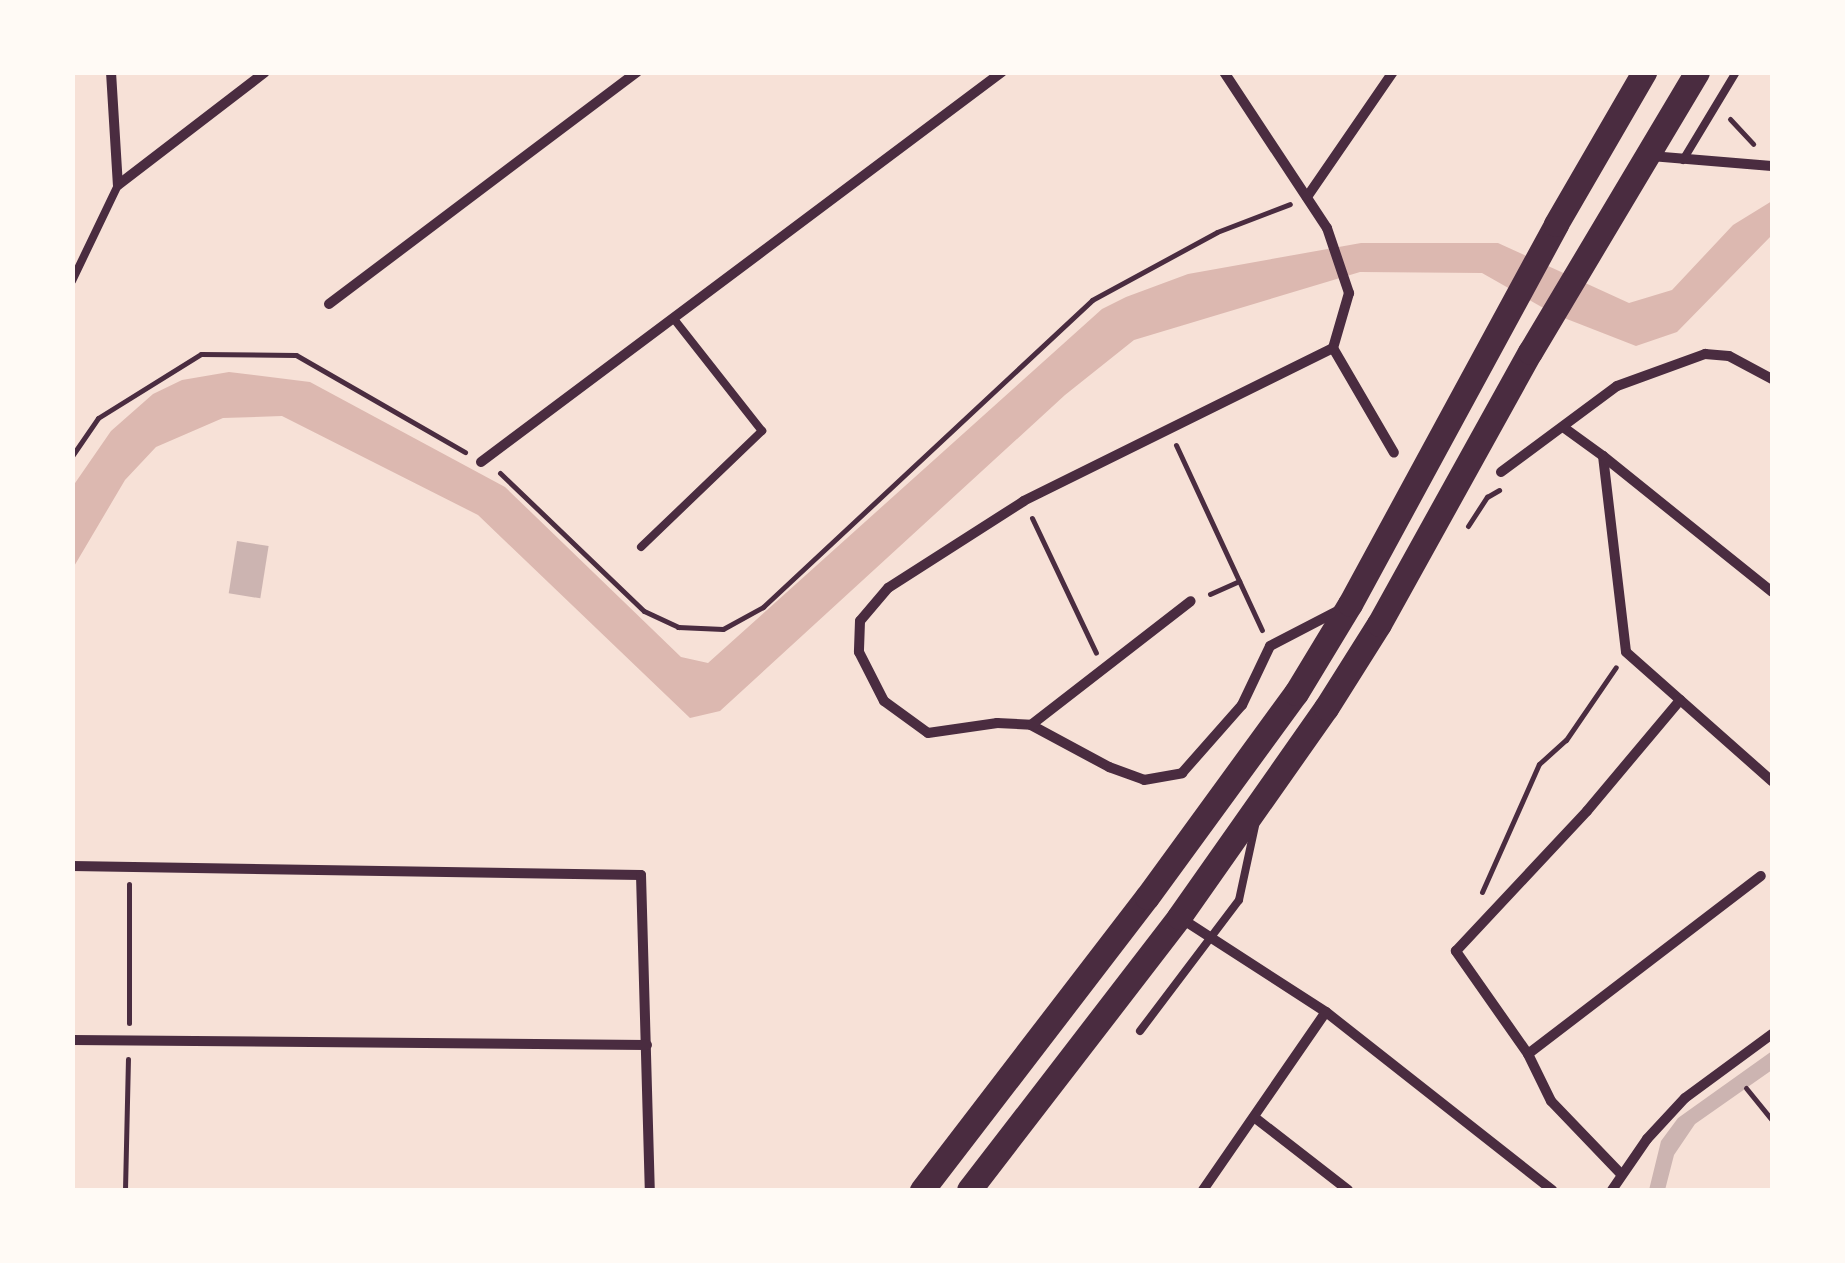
<!DOCTYPE html>
<html>
<head>
<meta charset="utf-8">
<style>
	body { margin:0 }
	#map { position:relative; width:1845px; height:1263px; overflow:hidden; background:#f7e1d7; font-family:"Roboto Condensed",sans-serif }
	div>[style] { position:absolute }
	.water>* { inset:0; background:#dcb8b0 }
	.building>* { inset:0; background:#ccb4b1; transform-origin:0 0 }
	.path>* { height:5px; margin:-2.5px; padding:0 2.5px; transform-origin:2.5px; border-radius:2.5px; background:#4a2c40 }
	.service>* { height:8px; margin:-4px; padding:0 4px; transform-origin:4px; border-radius:4px; background:#4a2c40 }
	.minor>* { height:10px; margin:-5px; padding:0 5px; transform-origin:5px; border-radius:5px; background:#4a2c40 }
	.primary>* { height:25px; margin:-12.5px; padding:0 12.5px; transform-origin:12.5px; border-radius:12.5px; background:#4a2c40 }
	span { translate:-50% -50%; white-space:nowrap; text-align:center; line-height:1.15; -webkit-text-stroke:10px #fffaf5; paint-order:stroke }
	.frame { position:absolute; inset:0; border:75px solid #fffaf5; pointer-events:none }
</style>
</head>
<body>
<div id="map">
	<div class="water">
		<div style="clip-path:polygon(1772px 201px,1772px 235px,1677px 332px,1636px 346px,1554px 314px,1482px 273px,1360px 272px,1134px 340px,1065px 395px,720px 711px,690px 718px,478px 515px,282px 416px,223px 418px,156px 447px,125px 480px,73px 568px,73px 486px,111px 431px,153px 394px,182px 380px,229px 372px,310px 382px,505px 487px,681px 657px,708px 663px,1102px 309px,1126px 297px,1188px 274px,1361px 243px,1498px 243px,1629px 303px,1672px 290px,1733px 225px)"></div>
	</div>
	<div class="building">
		<div style="left:237px;top:541px;width:32px;height:53px;rotate:9deg"></div>
		<div style="clip-path:polygon(1772px 1051px,1772px 1070px,1695px 1124px,1674px 1155px,1665px 1190px,1649px 1190px,1661px 1141px,1678px 1118px)"></div>
	</div>
	<div class="path">
		<div style="left:1730px;top:119px;width:34px;rotate:47deg"></div>
		<div style="left:1176px;top:445px;width:204px;rotate:65.1deg"></div>
		<div style="left:72px;top:456px;width:46px;rotate:-55.6deg"></div>
		<div style="left:98px;top:418px;width:121px;rotate:-31.9deg"></div>
		<div style="left:201px;top:354px;width:95px;rotate:0.6deg"></div>
		<div style="left:296px;top:355px;width:195px;rotate:29.9deg"></div>
		<div style="left:500px;top:473px;width:199px;rotate:43.8deg"></div>
		<div style="left:644px;top:611px;width:38px;rotate:25deg"></div>
		<div style="left:678px;top:627px;width:45px;rotate:2.5deg"></div>
		<div style="left:723px;top:629px;width:46px;rotate:-28.8deg"></div>
		<div style="left:763px;top:607px;width:450px;rotate:-43deg"></div>
		<div style="left:1092px;top:300px;width:142px;rotate:-28.5deg"></div>
		<div style="left:1217px;top:232px;width:78px;rotate:-21deg"></div>
		<div style="left:1032px;top:518px;width:149px;rotate:64.6deg"></div>
		<div style="left:1468px;top:526px;width:35px;rotate:-57deg"></div>
		<div style="left:1487px;top:497px;width:14px;rotate:-30deg"></div>
		<div style="left:1210px;top:594px;width:32px;rotate:-24deg"></div>
		<div style="left:129px;top:884px;width:139px;rotate:90deg"></div>
		<div style="left:1482px;top:892px;width:140px;rotate:-66deg"></div>
		<div style="left:1539px;top:764px;width:36px;rotate:-42deg"></div>
		<div style="left:1566px;top:740px;width:88px;rotate:-55.6deg"></div>
		<div style="left:1746px;top:1088px;width:41px;rotate:50.9deg"></div>
		<div style="left:125px;top:1190px;width:131px;rotate:-88.7deg"></div>
	</div>
	<div class="service">
		<div style="left:1683px;top:160px;width:103px;rotate:-58.9deg"></div>
		<div style="left:72px;top:281px;width:106px;rotate:-64.4deg"></div>
		<div style="left:641px;top:547px;width:168px;rotate:-43.8deg"></div>
		<div style="left:762px;top:431px;width:144px;rotate:-128.2deg"></div>
		<div style="left:1140px;top:1031px;width:164px;rotate:-52.9deg"></div>
		<div style="left:1239px;top:900px;width:76px;rotate:-77.8deg"></div>
	</div>
	<div class="minor">
		<div style="left:111px;top:72px;width:113px;rotate:86.5deg"></div>
		<div style="left:1224px;top:72px;width:187px;rotate:56.6deg"></div>
		<div style="left:1327px;top:228px;width:69px;rotate:71.3deg"></div>
		<div style="left:1349px;top:293px;width:57px;rotate:106.2deg"></div>
		<div style="left:1333px;top:348px;width:121px;rotate:59.8deg"></div>
		<div style="left:1651px;top:156px;width:121px;rotate:4.7deg"></div>
		<div style="left:118px;top:185px;width:185px;rotate:-37.5deg"></div>
		<div style="left:1307px;top:197px;width:152px;rotate:-55.5deg"></div>
		<div style="left:329px;top:304px;width:386px;rotate:-37deg"></div>
		<div style="left:1333px;top:348px;width:345px;rotate:153.7deg"></div>
		<div style="left:1024px;top:501px;width:161px;rotate:147.4deg"></div>
		<div style="left:888px;top:588px;width:43px;rotate:130.3deg"></div>
		<div style="left:860px;top:621px;width:31px;rotate:92deg"></div>
		<div style="left:859px;top:652px;width:55px;rotate:63deg"></div>
		<div style="left:884px;top:701px;width:54px;rotate:36deg"></div>
		<div style="left:928px;top:733px;width:70px;rotate:-8.2deg"></div>
		<div style="left:997px;top:723px;width:34px;rotate:3deg"></div>
		<div style="left:1031px;top:725px;width:89px;rotate:28.3deg"></div>
		<div style="left:1109px;top:767px;width:37px;rotate:20deg"></div>
		<div style="left:1144px;top:780px;width:39px;rotate:-10deg"></div>
		<div style="left:1182px;top:773px;width:91px;rotate:-48.6deg"></div>
		<div style="left:1242px;top:705px;width:65px;rotate:-64.6deg"></div>
		<div style="left:1270px;top:646px;width:80px;rotate:-27.5deg"></div>
		<div style="left:1563px;top:427px;width:49px;rotate:35.9deg"></div>
		<div style="left:1603px;top:456px;width:197px;rotate:83.3deg"></div>
		<div style="left:1626px;top:652px;width:195px;rotate:41.5deg"></div>
		<div style="left:1603px;top:456px;width:217px;rotate:38.8deg"></div>
		<div style="left:481px;top:462px;width:651px;rotate:-36.82deg"></div>
		<div style="left:1501px;top:472px;width:144px;rotate:-36.6deg"></div>
		<div style="left:1617px;top:386px;width:94px;rotate:-20deg"></div>
		<div style="left:1705px;top:354px;width:24px;rotate:5deg"></div>
		<div style="left:1729px;top:356px;width:49px;rotate:28.1deg"></div>
		<div style="left:1031px;top:725px;width:202px;rotate:-37.8deg"></div>
		<div style="left:72px;top:866px;width:569px;rotate:0.91deg"></div>
		<div style="left:641px;top:875px;width:315px;rotate:88.4deg"></div>
		<div style="left:1179px;top:917px;width:175px;rotate:32.9deg"></div>
		<div style="left:1326px;top:1012px;width:288px;rotate:38.2deg"></div>
		<div style="left:72px;top:1040px;width:575px;rotate:0.5deg"></div>
		<div style="left:1528px;top:1054px;width:293px;rotate:-37.4deg"></div>
		<div style="left:1254px;top:1117px;width:119px;rotate:37.8deg"></div>
		<div style="left:1621px;top:1174px;width:101px;rotate:-133.8deg"></div>
		<div style="left:1551px;top:1101px;width:52px;rotate:-116.1deg"></div>
		<div style="left:1528px;top:1054px;width:126px;rotate:-125deg"></div>
		<div style="left:1456px;top:951px;width:192px;rotate:-46.9deg"></div>
		<div style="left:1587px;top:811px;width:145px;rotate:-50deg"></div>
		<div style="left:1203px;top:1190px;width:216px;rotate:-55.4deg"></div>
		<div style="left:1612px;top:1190px;width:62px;rotate:-55.5deg"></div>
		<div style="left:1647px;top:1139px;width:56px;rotate:-47.2deg"></div>
		<div style="left:1685px;top:1098px;width:108px;rotate:-36.3deg"></div>
	</div>
	<div class="primary">
		<div style="left:922px;top:1190px;width:369px;rotate:-52.5deg"></div>
		<div style="left:1147px;top:897px;width:253px;rotate:-53.9deg"></div>
		<div style="left:1296px;top:693px;width:104px;rotate:-58.8deg"></div>
		<div style="left:1350px;top:604px;width:432px;rotate:-61.5deg"></div>
		<div style="left:1556px;top:224px;width:176px;rotate:-59.9deg"></div>
		<div style="left:969px;top:1190px;width:344px;rotate:-52.4deg"></div>
		<div style="left:1179px;top:917px;width:256px;rotate:-54.9deg"></div>
		<div style="left:1326px;top:708px;width:99px;rotate:-57.8deg"></div>
		<div style="left:1379px;top:624px;width:311px;rotate:-61deg"></div>
		<div style="left:1530px;top:352px;width:326px;rotate:-59.2deg"></div>
	</div>
	<div class="frame"></div>
</div>
</body>
</html>
